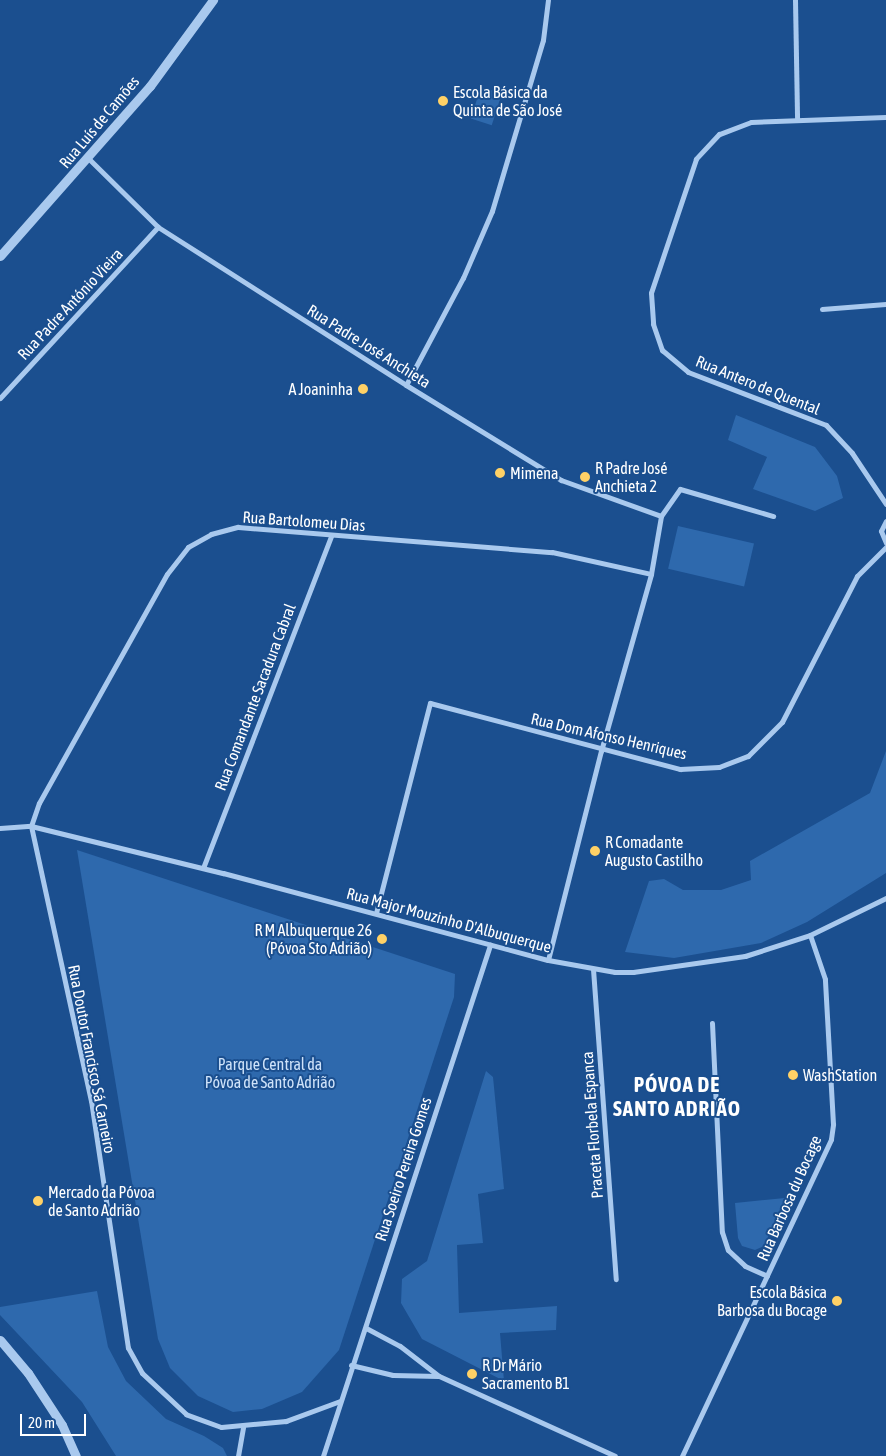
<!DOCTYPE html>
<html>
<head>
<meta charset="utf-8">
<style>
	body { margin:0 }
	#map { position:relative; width:886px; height:1456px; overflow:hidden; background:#1b4f8f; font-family:"Asap Condensed",sans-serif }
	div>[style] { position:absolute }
	.green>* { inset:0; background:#2e69ad; transform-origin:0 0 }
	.minor>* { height:5px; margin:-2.5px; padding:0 2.5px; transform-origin:2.5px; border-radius:2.5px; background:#a9c9ee }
	.tertiary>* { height:9px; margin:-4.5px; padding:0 4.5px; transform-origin:4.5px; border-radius:4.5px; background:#a9c9ee }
	.dots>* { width:14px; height:14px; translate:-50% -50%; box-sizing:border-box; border:2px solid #1b4f8f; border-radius:50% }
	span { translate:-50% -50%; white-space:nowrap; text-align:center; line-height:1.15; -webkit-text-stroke:4px #1b4f8f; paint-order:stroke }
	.poi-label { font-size:16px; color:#fff }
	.left { translate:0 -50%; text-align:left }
	.right { translate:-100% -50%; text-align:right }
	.street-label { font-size:16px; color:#fff }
	.park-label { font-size:16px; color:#cfe3fa }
	.district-label { font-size:21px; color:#fff; font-weight:700; letter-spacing:1px }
	.scale { position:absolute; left:20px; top:1414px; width:66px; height:22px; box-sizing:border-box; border:2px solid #fff; border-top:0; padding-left:6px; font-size:15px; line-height:18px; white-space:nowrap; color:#fff; -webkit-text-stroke:4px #1b4f8f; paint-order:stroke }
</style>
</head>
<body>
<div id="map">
	<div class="green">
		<div style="left:481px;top:87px;width:22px;height:33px;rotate:18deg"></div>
		<div style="clip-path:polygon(736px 415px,815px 447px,837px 476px,843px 498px,815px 511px,753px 489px,767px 457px,728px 440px)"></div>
		<div style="left:678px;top:526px;width:78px;height:44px;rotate:13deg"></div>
		<div style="clip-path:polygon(886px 751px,886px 873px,807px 922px,761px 943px,674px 958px,625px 952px,649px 881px,664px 879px,683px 890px,721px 890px,751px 880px,750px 861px,870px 793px)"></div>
		<div style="clip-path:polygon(77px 850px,455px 974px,454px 997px,339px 1350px,302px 1392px,262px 1409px,233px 1412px,198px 1396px,170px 1368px,158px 1339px)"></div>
		<div style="clip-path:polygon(486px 1071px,493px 1077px,504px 1189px,478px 1194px,483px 1243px,457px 1245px,459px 1313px,557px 1306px,556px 1330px,500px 1333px,504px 1381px,422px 1339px,401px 1303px,402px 1279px,427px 1261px)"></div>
		<div style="clip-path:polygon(785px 1198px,764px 1246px,755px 1250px,742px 1246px,738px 1238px,735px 1203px)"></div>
		<div style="clip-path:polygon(97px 1291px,108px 1347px,126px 1381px,166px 1419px,204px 1436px,223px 1448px,227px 1456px,116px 1456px,82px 1402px,0 1315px,0 1307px)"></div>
	</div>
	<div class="minor">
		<div style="left:795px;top:0;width:120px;rotate:89deg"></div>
		<div style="left:886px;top:117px;width:135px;rotate:177.9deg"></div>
		<div style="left:751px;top:122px;width:34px;rotate:159deg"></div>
		<div style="left:719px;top:134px;width:34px;rotate:133deg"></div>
		<div style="left:696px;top:159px;width:141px;rotate:108.6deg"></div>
		<div style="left:651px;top:293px;width:31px;rotate:86deg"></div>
		<div style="left:653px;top:324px;width:28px;rotate:71deg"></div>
		<div style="left:662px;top:350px;width:34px;rotate:40deg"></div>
		<div style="left:688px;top:372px;width:148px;rotate:21deg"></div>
		<div style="left:826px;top:425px;width:38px;rotate:47deg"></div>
		<div style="left:852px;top:453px;width:61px;rotate:56.3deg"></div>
		<div style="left:88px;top:158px;width:98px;rotate:44.6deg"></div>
		<div style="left:158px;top:227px;width:294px;rotate:32.5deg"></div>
		<div style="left:406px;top:385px;width:182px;rotate:31.5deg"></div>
		<div style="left:561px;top:480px;width:106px;rotate:19.8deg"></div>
		<div style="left:822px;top:309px;width:64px;rotate:-4.5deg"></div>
		<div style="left:406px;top:385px;width:121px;rotate:-62deg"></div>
		<div style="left:463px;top:278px;width:73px;rotate:-66.6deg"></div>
		<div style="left:492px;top:211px;width:178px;rotate:-73.4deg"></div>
		<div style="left:543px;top:40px;width:40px;rotate:-82.9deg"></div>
		<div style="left:0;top:398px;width:233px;rotate:-47.3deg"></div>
		<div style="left:886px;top:521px;width:11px;rotate:117deg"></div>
		<div style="left:881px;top:531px;width:13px;rotate:67deg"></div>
		<div style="left:0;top:828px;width:31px;rotate:-4deg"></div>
		<div style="left:31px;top:826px;width:198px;rotate:13.8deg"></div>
		<div style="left:223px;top:873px;width:336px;rotate:15deg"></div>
		<div style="left:548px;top:960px;width:68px;rotate:10.2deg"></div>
		<div style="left:615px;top:972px;width:18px"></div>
		<div style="left:633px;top:972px;width:113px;rotate:-8.1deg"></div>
		<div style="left:745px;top:956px;width:68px;rotate:-17.9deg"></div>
		<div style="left:810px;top:935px;width:85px;rotate:-26deg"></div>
		<div style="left:203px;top:868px;width:356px;rotate:-68.9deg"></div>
		<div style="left:376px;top:913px;width:217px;rotate:-75.6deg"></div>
		<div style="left:430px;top:703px;width:259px;rotate:14.8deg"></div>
		<div style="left:680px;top:769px;width:39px;rotate:-3deg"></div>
		<div style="left:719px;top:767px;width:31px;rotate:-21deg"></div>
		<div style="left:748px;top:756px;width:48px;rotate:-45deg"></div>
		<div style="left:782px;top:722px;width:164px;rotate:-62.8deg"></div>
		<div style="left:857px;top:576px;width:41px;rotate:-45deg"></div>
		<div style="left:548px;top:960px;width:216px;rotate:-75.8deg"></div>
		<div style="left:601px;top:751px;width:184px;rotate:-74.2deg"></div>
		<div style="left:651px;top:574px;width:59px;rotate:-80.2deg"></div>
		<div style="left:661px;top:516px;width:33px;rotate:-55deg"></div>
		<div style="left:680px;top:489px;width:97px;rotate:16.2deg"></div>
		<div style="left:593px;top:969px;width:311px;rotate:85.8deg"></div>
		<div style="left:712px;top:1023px;width:209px;rotate:87.3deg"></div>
		<div style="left:722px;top:1232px;width:19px;rotate:72deg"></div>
		<div style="left:728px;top:1250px;width:23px;rotate:43deg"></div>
		<div style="left:745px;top:1266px;width:24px;rotate:24deg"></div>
		<div style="left:366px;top:1328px;width:38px;rotate:28deg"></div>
		<div style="left:400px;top:1346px;width:49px;rotate:37.6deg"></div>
		<div style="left:439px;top:1376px;width:193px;rotate:24.4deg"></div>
		<div style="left:351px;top:1365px;width:43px;rotate:13.4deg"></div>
		<div style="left:393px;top:1375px;width:45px;rotate:1.3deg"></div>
		<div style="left:340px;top:1401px;width:58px;rotate:159.7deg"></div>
		<div style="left:286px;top:1421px;width:65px;rotate:174.7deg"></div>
		<div style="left:221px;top:1427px;width:37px;rotate:-160deg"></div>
		<div style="left:186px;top:1414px;width:60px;rotate:-137deg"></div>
		<div style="left:142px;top:1373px;width:29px;rotate:-119deg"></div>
		<div style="left:128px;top:1348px;width:250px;rotate:-98.5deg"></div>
		<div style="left:91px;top:1101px;width:281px;rotate:-102.3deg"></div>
		<div style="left:31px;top:826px;width:24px;rotate:-71deg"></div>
		<div style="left:39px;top:803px;width:262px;rotate:-60.8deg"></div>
		<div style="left:167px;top:574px;width:34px;rotate:-52deg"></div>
		<div style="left:188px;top:547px;width:26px;rotate:-29deg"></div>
		<div style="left:211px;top:534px;width:28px;rotate:-15deg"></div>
		<div style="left:238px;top:527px;width:315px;rotate:4.6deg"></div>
		<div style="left:552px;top:552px;width:101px;rotate:12.5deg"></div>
		<div style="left:238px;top:1456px;width:29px;rotate:-80deg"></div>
		<div style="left:323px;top:1456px;width:538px;rotate:-71.9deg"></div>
		<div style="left:682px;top:1456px;width:350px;rotate:-64.8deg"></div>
		<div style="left:831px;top:1139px;width:15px;rotate:-82deg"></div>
		<div style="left:833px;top:1124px;width:145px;rotate:-93.2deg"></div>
		<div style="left:825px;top:979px;width:46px;rotate:-108.8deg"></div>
	</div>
	<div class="tertiary">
		<div style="left:0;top:256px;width:227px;rotate:-48.6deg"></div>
		<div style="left:150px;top:86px;width:107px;rotate:-53.8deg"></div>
		<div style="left:0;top:1340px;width:43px;rotate:49.7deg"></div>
		<div style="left:28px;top:1373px;width:62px;rotate:56.8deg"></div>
		<div style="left:62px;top:1425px;width:34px;rotate:66deg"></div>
	</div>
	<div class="dots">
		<div style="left:443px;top:101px;background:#ffd166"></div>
		<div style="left:363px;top:389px;background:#ffd166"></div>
		<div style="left:500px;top:473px;background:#ffd166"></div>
		<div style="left:585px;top:477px;background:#ffd166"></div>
		<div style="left:595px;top:851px;background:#ffd166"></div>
		<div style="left:382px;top:939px;background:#ffd166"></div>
		<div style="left:793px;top:1075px;background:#ffd166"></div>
		<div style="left:38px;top:1201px;background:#ffd166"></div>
		<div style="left:837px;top:1301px;background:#ffd166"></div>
		<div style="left:472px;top:1374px;background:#ffd166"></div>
	</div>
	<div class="poi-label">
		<span class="left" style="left:453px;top:101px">Escola Básica da<br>Quinta de São José</span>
		<span class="right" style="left:353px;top:389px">A Joaninha</span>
		<span class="left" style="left:595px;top:477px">R Padre José<br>Anchieta 2</span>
		<span class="left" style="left:510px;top:473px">Mimena</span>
		<span class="left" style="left:605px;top:851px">R Comadante<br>Augusto Castilho</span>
		<span class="right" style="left:372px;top:939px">R M Albuquerque 26<br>(Póvoa Sto Adrião)</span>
		<span class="left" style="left:803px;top:1075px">WashStation</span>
		<span class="left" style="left:48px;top:1201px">Mercado da Póvoa<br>de Santo Adrião</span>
		<span class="right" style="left:827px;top:1301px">Escola Básica<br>Barbosa du Bocage</span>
		<span class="left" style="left:482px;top:1374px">R Dr Mário<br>Sacramento B1</span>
	</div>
	<div class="street-label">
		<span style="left:99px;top:122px;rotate:-50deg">Rua Luís de Camões</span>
		<span style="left:70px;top:304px;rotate:-47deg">Rua Padre António Vieira</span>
		<span style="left:369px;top:346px;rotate:32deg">Rua Padre José Anchieta</span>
		<span style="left:758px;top:385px;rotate:22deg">Rua Antero de Quental</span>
		<span style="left:304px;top:521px;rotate:4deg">Rua Bartolomeu Dias</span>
		<span style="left:255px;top:697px;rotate:-69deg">Rua Comandante Sacadura Cabral</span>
		<span style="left:609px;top:736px;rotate:13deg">Rua Dom Afonso Henriques</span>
		<span style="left:449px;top:920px;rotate:15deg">Rua Major Mouzinho D'Albuquerque</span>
		<span style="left:92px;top:1059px;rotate:79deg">Rua Doutor Francisco Sá Carneiro</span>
		<span style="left:592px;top:1125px;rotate:-94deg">Praceta Florbela Espanca</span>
		<span style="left:403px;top:1169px;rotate:-72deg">Rua Soeiro Pereira Gomes</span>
		<span style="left:789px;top:1198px;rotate:-66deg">Rua Barbosa du Bocage</span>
	</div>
	<div class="park-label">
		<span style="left:270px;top:1073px">Parque Central da<br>Póvoa de Santo Adrião</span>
	</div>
	<div class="district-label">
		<span style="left:677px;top:1096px">PÓVOA DE<br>SANTO ADRIÃO</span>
	</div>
	<div class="scale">20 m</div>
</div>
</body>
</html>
